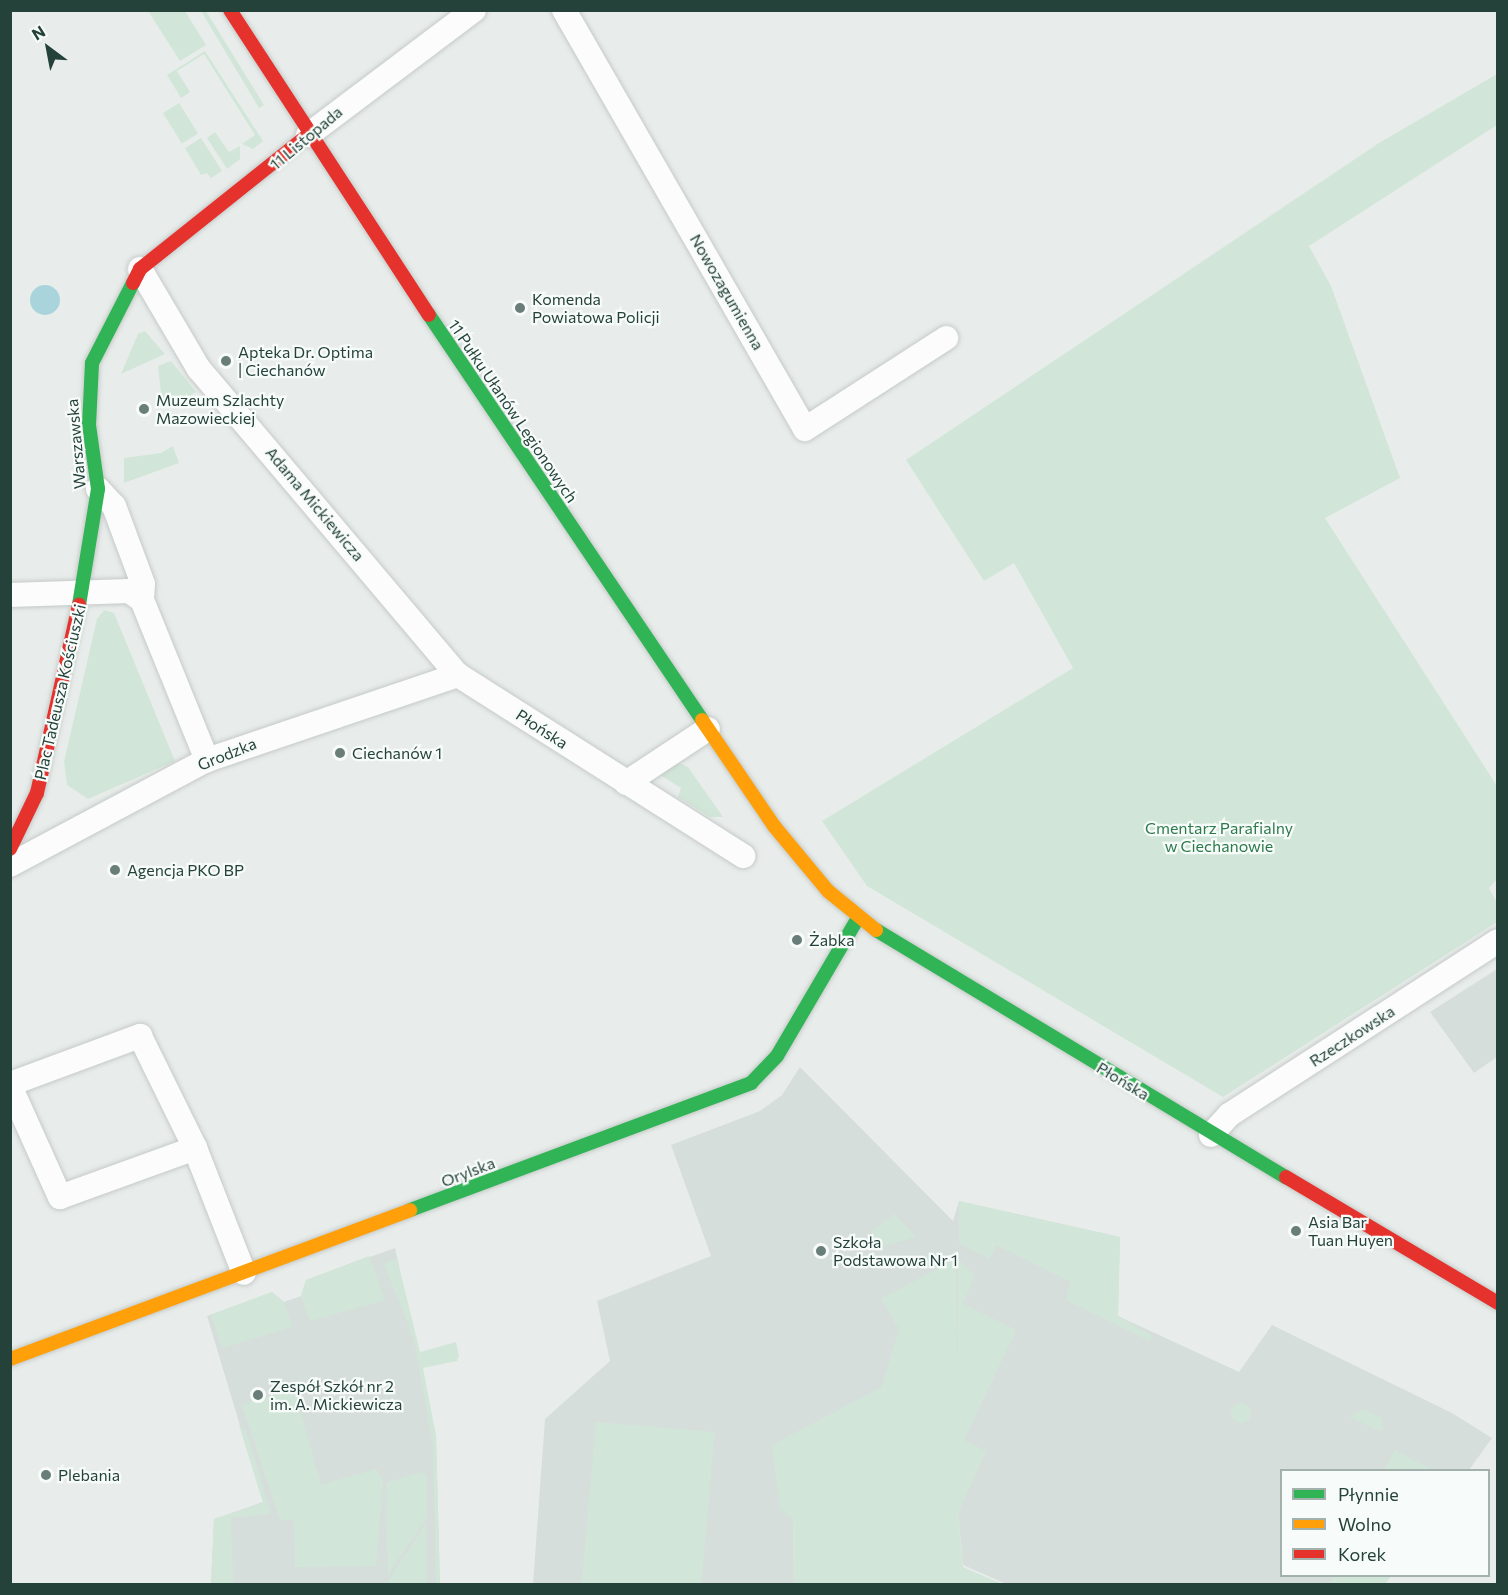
<!DOCTYPE html>
<html>
<head>
<meta charset="utf-8">
<style>
	body { margin:0 }
	#map { position:relative; width:1508px; height:1595px; overflow:hidden; background:#e8edeb; font-family:Commissioner,sans-serif }
	div>[style] { position:absolute }
	.built>* { inset:0; background:#d6dedb }
	.green>* { inset:0; background:#d1e6d8; transform-origin:0 0 }
	.round { border-radius:50% }
	.water>* { inset:0; background:#a9d4db }
	.roads { filter:drop-shadow(0 0 2px #c5cac8) drop-shadow(0 0 2px #c5cac8) }
	.street>* { height:24px; margin:-12px; padding:0 12px; transform-origin:12px; border-radius:12px; background:#fcfcfc }
	.fast>* { height:14px; margin:-7px; padding:0 7px; transform-origin:7px; border-radius:7px; background:#30b455 }
	.slow>* { height:14px; margin:-7px; padding:0 7px; transform-origin:7px; border-radius:7px; background:#ff9f0a }
	.jam>* { height:14px; margin:-7px; padding:0 7px; transform-origin:7px; border-radius:7px; background:#e5322d }
	.dots>* { width:16px; height:16px; translate:-50% -50%; box-sizing:border-box; border:3px solid #f7fbf9; border-radius:50% }
	span { translate:-50% -50%; white-space:nowrap; text-align:center; line-height:1.15; -webkit-text-stroke:4.5px #f7fbf9; paint-order:stroke }
	.street-label { font-size:16px; color:#24423a }
	.poi-label { font-size:16px; color:#24423a }
	.left { translate:0 -50%; text-align:left }
	.park-label { font-size:16px; color:#2d7a4b }
	.frame { position:absolute; inset:0; border:12px solid #24423a; pointer-events:none }
	.legend { position:absolute; left:1280px; top:1469px; width:210px; height:108px; box-sizing:border-box; background:#f7fbf9; border:2px solid #a3b1ad; margin:0; padding:8px 10px; list-style:none; font-size:18px; color:#24423a }
	.legend li { display:flex; align-items:center; gap:12px; height:30px }
	.legend b { width:30px; border:2px solid #a3b1ad }
	.north { position:absolute; left:18px; top:18px; width:60px; height:60px; -webkit-text-stroke:4px #f7fbf9; paint-order:stroke; rotate:328deg; font-size:16px; font-weight:700; line-height:24px; text-align:center; color:#24423a }
	.north::after { content:''; display:block; margin:auto; width:21px; height:27px; background:#24423a; clip-path:polygon(50% 0,100% 100%,50% 72%,0 100%) }
</style>
</head>
<body>
<div id="map">
	<div class="built">
		<div style="clip-path:polygon(1497px 969px,1497px 1057px,1474px 1073px,1430px 1012px)"></div>
		<div style="clip-path:polygon(800px 1067px,953px 1221px,959px 1201px,1120px 1237px,1118px 1316px,1239px 1372px,1272px 1325px,1452px 1413px,1492px 1438px,1469px 1470px,1282px 1470px,1282px 1576px,1391px 1576px,1385px 1584px,1006px 1584px,963px 1565px,957px 1502px,793px 1518px,794px 1584px,533px 1584px,545px 1419px,610px 1361px,597px 1301px,711px 1256px,671px 1145px,760px 1111px,782px 1095px)"></div>
		<div style="clip-path:polygon(395px 1248px,436px 1436px,440px 1584px,211px 1584px,214px 1519px,263px 1502px,207px 1316px,272px 1292px,284px 1302px,301px 1296px,306px 1280px)"></div>
	</div>
	<div class="green">
		<div style="clip-path:polygon(148px 11px,185px 11px,206px 45px,180px 61px)"></div>
		<div style="clip-path:polygon(201px 11px,206px 11px,264px 105px,259px 108px)"></div>
		<div style="clip-path:polygon(205px 51px,263px 141px,253px 149px,242px 144px,255px 135px,204px 54px,177px 71px,190px 92px,181px 98px,167px 75px)"></div>
		<div style="clip-path:polygon(1497px 74px,1497px 125px,1309px 246px,1331px 286px,1400px 478px,1325px 518px,1497px 786px,1497px 879px,1489px 888px,1497px 903px,1497px 922px,1223px 1097px,867px 886px,822px 821px,1073px 668px,1014px 563px,984px 581px,906px 460px,1379px 143px)"></div>
		<div style="left:179px;top:103px;width:36px;height:19px;rotate:58deg"></div>
		<div style="clip-path:polygon(215px 132px,229px 152px,240px 146px,240px 159px,227px 169px,207px 138px)"></div>
		<div style="clip-path:polygon(201px 138px,222px 171px,211px 178px,207px 173px,201px 175px,185px 148px)"></div>
		<div style="clip-path:polygon(145px 331px,165px 354px,121px 374px,138px 334px)"></div>
		<div style="clip-path:polygon(171px 361px,196px 392px,168px 408px,162px 402px,158px 366px)"></div>
		<div style="clip-path:polygon(173px 446px,179px 463px,124px 483px,124px 458px,161px 453px)"></div>
		<div style="clip-path:polygon(104px 610px,114px 613px,175px 761px,88px 799px,67px 785px,64px 762px,97px 619px)"></div>
		<div style="clip-path:polygon(677px 762px,688px 767px,723px 817px,710px 817px,678px 797px,681px 788px,659px 774px)"></div>
		<div style="clip-path:polygon(959px 1201px,1120px 1237px,1118px 1316px,1152px 1336px,1150px 1341px,1066px 1300px,1071px 1282px,996px 1245px,989px 1259px,959px 1243px)"></div>
		<div style="clip-path:polygon(894px 1214px,916px 1237px,883px 1246px,874px 1240px,872px 1231px)"></div>
		<div style="clip-path:polygon(369px 1256px,385px 1300px,310px 1321px,301px 1296px,306px 1280px)"></div>
		<div style="clip-path:polygon(397px 1258px,420px 1352px,456px 1342px,459px 1356px,457px 1361px,423px 1368px,436px 1436px,440px 1584px,436px 1584px,433px 1445px,414px 1339px,384px 1264px)"></div>
		<div style="clip-path:polygon(956px 1259px,957px 1406px,958px 1259px,974px 1276px,963px 1304px,1016px 1330px,964px 1440px,986px 1451px,958px 1513px,963px 1567px,1002px 1584px,794px 1584px,793px 1518px,780px 1509px,772px 1445px,882px 1387px,899px 1329px,881px 1299px)"></div>
		<div style="clip-path:polygon(272px 1292px,284px 1302px,292px 1327px,222px 1348px,211px 1315px)"></div>
		<div style="clip-path:polygon(294px 1389px,321px 1485px,376px 1469px,383px 1479px,376px 1566px,295px 1567px,294px 1520px,280px 1520px,242px 1405px)"></div>
		<div class="round" style="left:1231px;top:1403px;width:20px;height:20px"></div>
		<div style="clip-path:polygon(1363px 1409px,1382px 1418px,1382px 1432px,1350px 1417px)"></div>
		<div style="left:596px;top:1422px;width:119px;height:163px;rotate:5deg"></div>
		<div style="clip-path:polygon(239px 1425px,246px 1431px,271px 1514px,231px 1518px,233px 1584px,211px 1584px,214px 1519px,263px 1503px)"></div>
		<div style="clip-path:polygon(1395px 1450px,1432px 1470px,1385px 1470px)"></div>
		<div style="clip-path:polygon(421px 1472px,427px 1475px,427px 1517px,388px 1574px,386px 1483px)"></div>
		<div style="clip-path:polygon(426px 1524px,426px 1584px,388px 1584px,388px 1581px)"></div>
		<div style="clip-path:polygon(1334px 1576px,1391px 1576px,1385px 1584px,1329px 1584px)"></div>
	</div>
	<div class="water">
		<div class="round" style="left:30px;top:285px;width:30px;height:30px"></div>
	</div>
	<div class="roads">
		<div class="street">
			<div style="left:564px;top:10px;width:483px;rotate:60.1deg"></div>
			<div style="left:805px;top:429px;width:168px;rotate:-32.8deg"></div>
			<div style="left:308px;top:135px;width:208px;rotate:-37deg"></div>
			<div style="left:140px;top:269px;width:116px;rotate:59.5deg"></div>
			<div style="left:199px;top:369px;width:401px;rotate:49.8deg"></div>
			<div style="left:458px;top:675px;width:338px;rotate:32.4deg"></div>
			<div style="left:98px;top:489px;width:23px;rotate:47deg"></div>
			<div style="left:114px;top:506px;width:83px;rotate:69.6deg"></div>
			<div style="left:143px;top:584px;width:16px;rotate:94deg"></div>
			<div style="left:142px;top:600px;width:173px;rotate:67.9deg"></div>
			<div style="left:10px;top:595px;width:119px;rotate:-1.9deg"></div>
			<div style="left:129px;top:591px;width:16px;rotate:35deg"></div>
			<div style="left:626px;top:783px;width:98px;rotate:-33.4deg"></div>
			<div style="left:10px;top:865px;width:223px;rotate:-28.1deg"></div>
			<div style="left:207px;top:760px;width:265px;rotate:-18.7deg"></div>
			<div style="left:10px;top:1084px;width:139px;rotate:-20.3deg"></div>
			<div style="left:140px;top:1036px;width:125px;rotate:63.8deg"></div>
			<div style="left:195px;top:1148px;width:134px;rotate:68.6deg"></div>
			<div style="left:10px;top:1086px;width:122px;rotate:65.8deg"></div>
			<div style="left:60px;top:1197px;width:144px;rotate:-19.9deg"></div>
			<div style="left:1211px;top:1135px;width:27px;rotate:-48deg"></div>
			<div style="left:1229px;top:1115px;width:320px;rotate:-32.9deg"></div>
		</div>
		<div class="fast">
			<div style="left:429px;top:315px;width:488px;rotate:56deg"></div>
			<div style="left:79px;top:605px;width:118px;rotate:-80.7deg"></div>
			<div style="left:98px;top:489px;width:65px;rotate:-98deg"></div>
			<div style="left:89px;top:425px;width:62px;rotate:-87.2deg"></div>
			<div style="left:92px;top:363px;width:90px;rotate:-62.9deg"></div>
			<div style="left:876px;top:930px;width:479px;rotate:31.1deg"></div>
			<div style="left:410px;top:1210px;width:364px;rotate:-20.4deg"></div>
			<div style="left:751px;top:1083px;width:37px;rotate:-46deg"></div>
			<div style="left:777px;top:1056px;width:160px;rotate:-59.6deg"></div>
		</div>
		<div class="slow">
			<div style="left:702px;top:720px;width:128px;rotate:55.8deg"></div>
			<div style="left:774px;top:826px;width:85px;rotate:50.3deg"></div>
			<div style="left:828px;top:891px;width:62px;rotate:39.1deg"></div>
			<div style="left:10px;top:1359px;width:427px;rotate:-20.4deg"></div>
		</div>
		<div class="jam">
			<div style="left:230px;top:10px;width:364px;rotate:56.9deg"></div>
			<div style="left:133px;top:283px;width:16px;rotate:-63deg"></div>
			<div style="left:140px;top:269px;width:215px;rotate:-38.6deg"></div>
			<div style="left:10px;top:849px;width:62px;rotate:-64.3deg"></div>
			<div style="left:37px;top:793px;width:193px;rotate:-77.4deg"></div>
			<div style="left:1286px;top:1177px;width:247px;rotate:30.7deg"></div>
		</div>
	</div>
	<div class="dots">
		<div style="left:520px;top:308px;background:#697e78"></div>
		<div style="left:226px;top:361px;background:#697e78"></div>
		<div style="left:144px;top:409px;background:#697e78"></div>
		<div style="left:340px;top:753px;background:#697e78"></div>
		<div style="left:115px;top:870px;background:#697e78"></div>
		<div style="left:797px;top:940px;background:#697e78"></div>
		<div style="left:1296px;top:1231px;background:#697e78"></div>
		<div style="left:821px;top:1251px;background:#697e78"></div>
		<div style="left:258px;top:1395px;background:#697e78"></div>
		<div style="left:46px;top:1475px;background:#697e78"></div>
	</div>
	<div class="street-label">
		<span style="left:306px;top:138px;rotate:-40deg">11 Listopada</span>
		<span style="left:727px;top:292px;rotate:60deg">Nowozagumienna</span>
		<span style="left:513px;top:411px;rotate:56deg">11 Pułku Ułanów Legionowych</span>
		<span style="left:76px;top:444px;rotate:-95deg">Warszawska</span>
		<span style="left:315px;top:504px;rotate:50deg">Adama Mickiewicza</span>
		<span style="left:60px;top:692px;rotate:-77deg">Plac Tadeusza Kościuszki</span>
		<span style="left:542px;top:729px;rotate:33deg">Płońska</span>
		<span style="left:227px;top:754px;rotate:-22deg">Grodzka</span>
		<span style="left:1352px;top:1036px;rotate:-33deg">Rzeczkowska</span>
		<span style="left:1123px;top:1081px;rotate:31deg">Płońska</span>
		<span style="left:468px;top:1172px;rotate:-21deg">Orylska</span>
	</div>
	<div class="poi-label">
		<span class="left" style="left:532px;top:308px">Komenda<br>Powiatowa Policji</span>
		<span class="left" style="left:238px;top:361px">Apteka Dr. Optima<br>| Ciechanów</span>
		<span class="left" style="left:156px;top:409px">Muzeum Szlachty<br>Mazowieckiej</span>
		<span class="left" style="left:352px;top:753px">Ciechanów 1</span>
		<span class="left" style="left:127px;top:870px">Agencja PKO BP</span>
		<span class="left" style="left:809px;top:940px">Żabka</span>
		<span class="left" style="left:1308px;top:1231px">Asia Bar<br>Tuan Huyen</span>
		<span class="left" style="left:833px;top:1251px">Szkoła<br>Podstawowa Nr 1</span>
		<span class="left" style="left:270px;top:1395px">Zespół Szkół nr 2<br>im. A. Mickiewicza</span>
		<span class="left" style="left:58px;top:1475px">Plebania</span>
	</div>
	<div class="park-label">
		<span style="left:1219px;top:837px">Cmentarz Parafialny<br>w Ciechanowie</span>
	</div>
	<div class="frame"></div>
	<ul class="legend">
	<li><b style="height:8px;background:#30b455"></b>Płynnie</li>
	<li><b style="height:8px;background:#ff9f0a"></b>Wolno</li>
	<li><b style="height:8px;background:#e5322d"></b>Korek</li>
	</ul>
	<div class="north">N</div>
</div>
</body>
</html>
